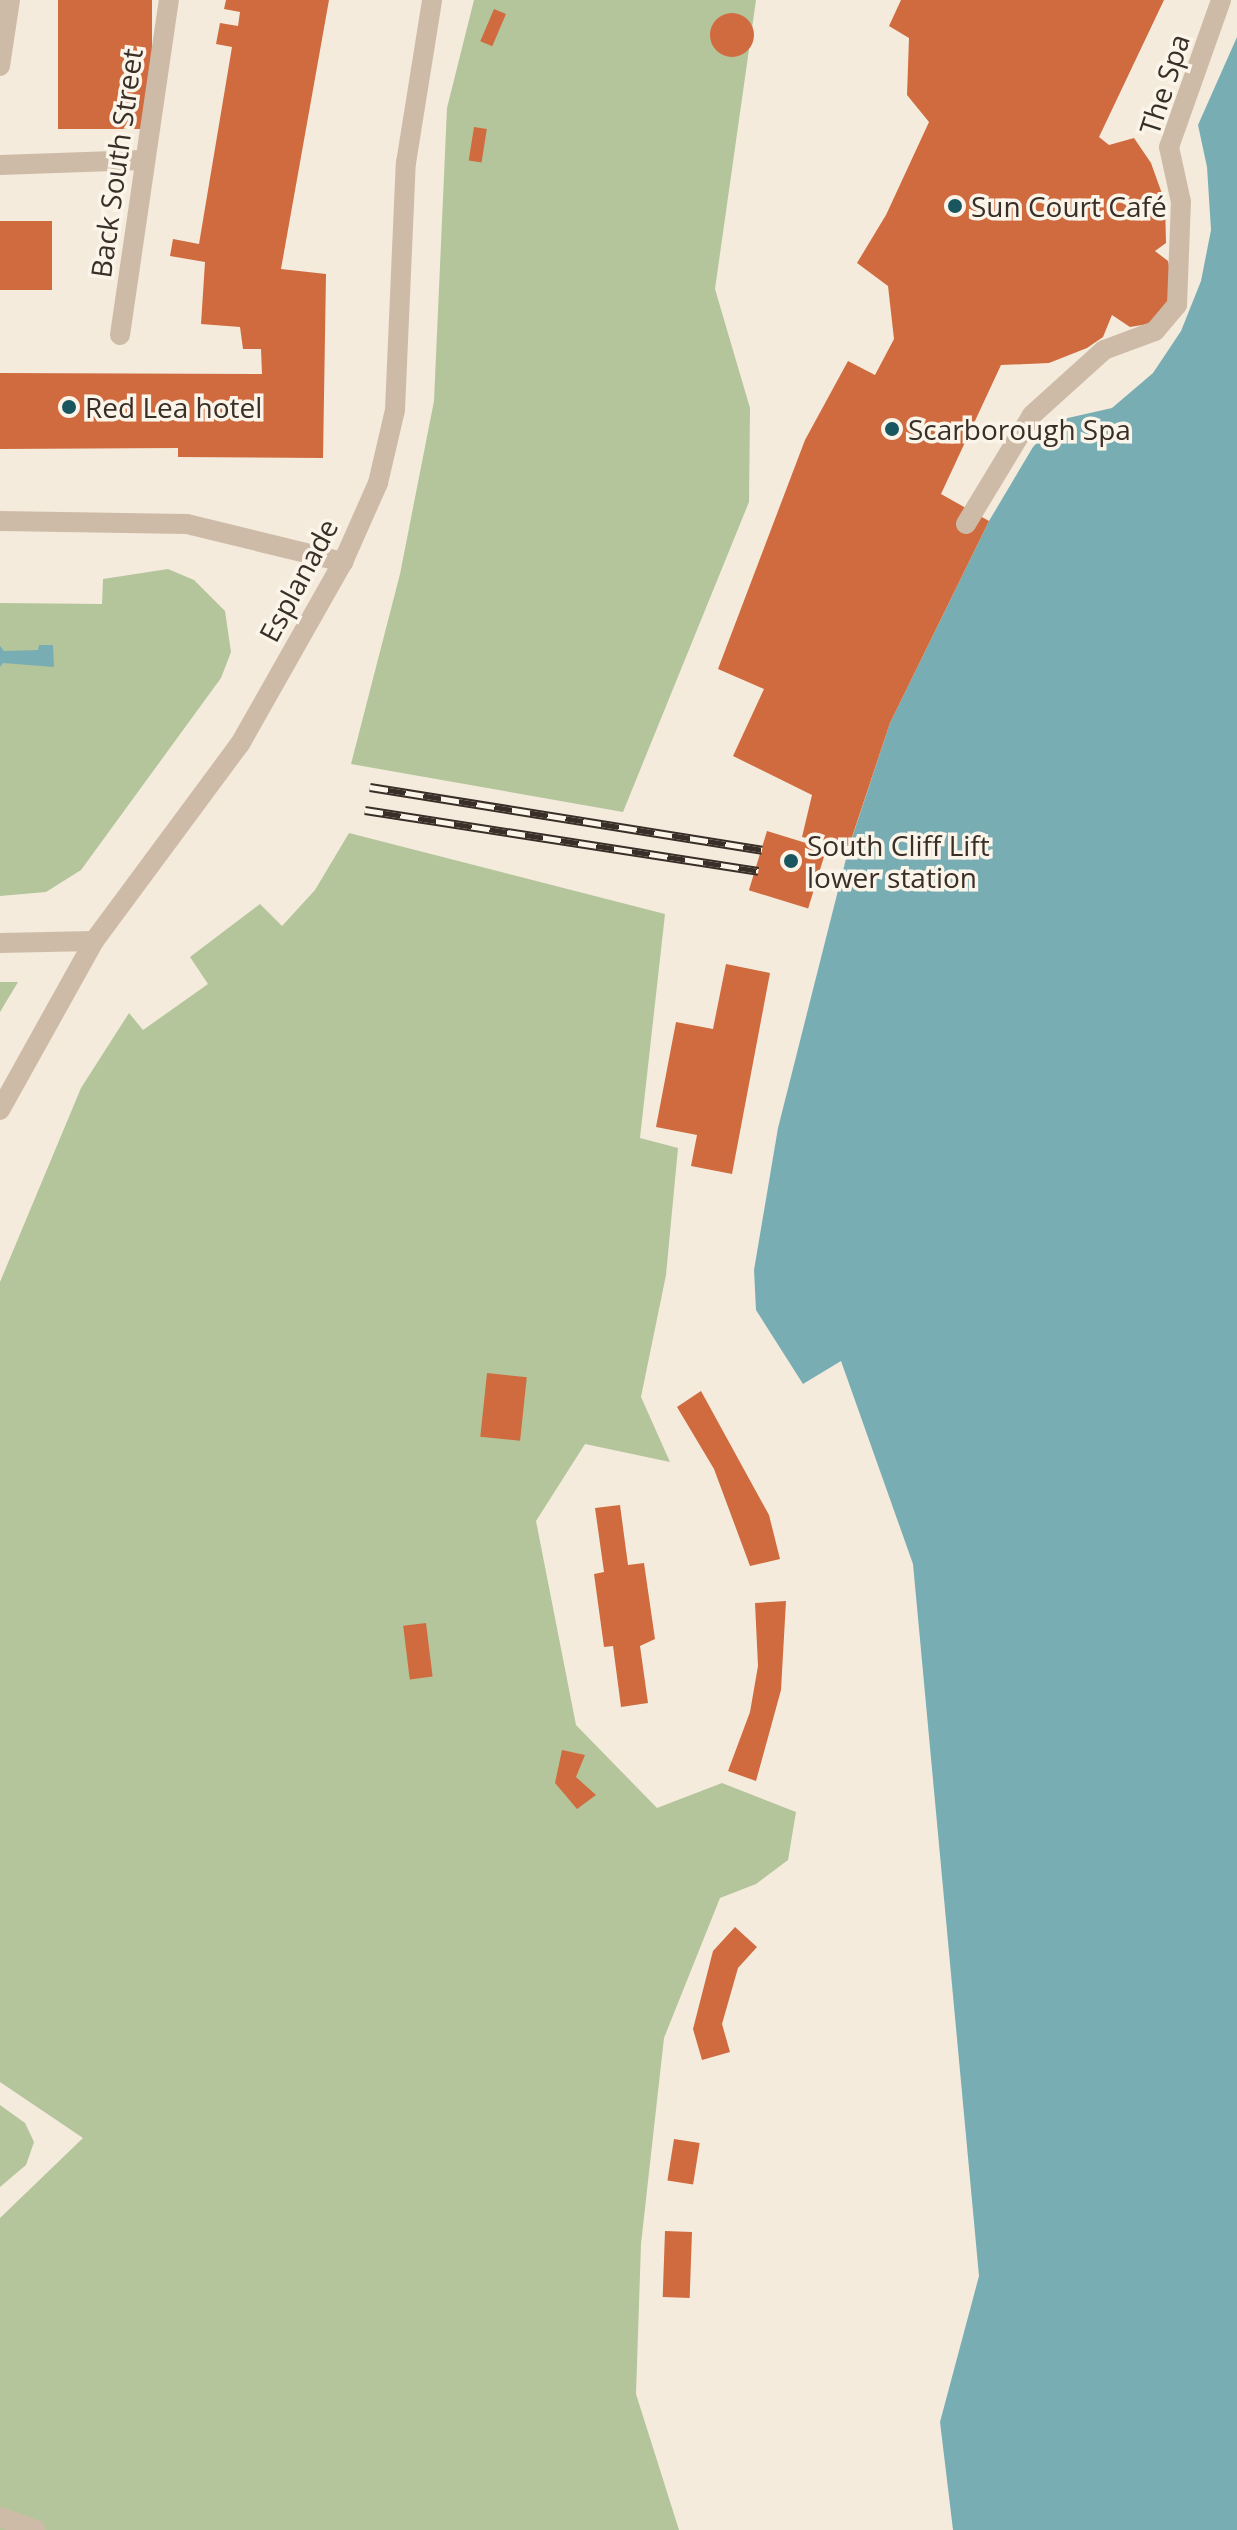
<!DOCTYPE html>
<html>
<head>
<meta charset="utf-8">
<style>
	body { margin:0 }
	#map { position:relative; width:1237px; height:2530px; overflow:hidden; background:#f4ebdc; font-family:"Open Sans",sans-serif }
	div>[style] { position:absolute }
	.green>* { inset:0; background:#b4c59b }
	.water>* { inset:0; background:#79adb4 }
	.building>* { inset:0; background:#d06b3f; transform-origin:0 0 }
	.round { border-radius:50% }
	.minor>* { height:20px; margin:-10px; padding:0 10px; transform-origin:10px; border-radius:10px; background:#cebba7 }
	.rail>* { height:9px; margin-top:-4.5px; transform-origin:0; background:repeating-linear-gradient(90deg,#fbf4e9 0 18px,#392f28 0 36px); box-sizing:border-box; border-block:2px solid #392f28 }
	.dots>* { width:22px; height:22px; translate:-50% -50%; box-sizing:border-box; border:4px solid #fbf4e9; border-radius:50% }
	span { translate:-50% -50%; white-space:nowrap; text-align:center; line-height:1.15; -webkit-text-stroke:7px #fbf4e9; paint-order:stroke }
	.street-label { font-size:28px; color:#392f28 }
	.poi-label { font-size:28px; color:#392f28 }
	.left { translate:0 -50%; text-align:left }
</style>
</head>
<body>
<div id="map">
	<div class="green">
		<div style="clip-path:polygon(474px 0,756px 0,715px 289px,750px 408px,749px 502px,623px 812px,351px 764px,400px 574px,434px 401px,447px 108px)"></div>
		<div style="clip-path:polygon(168px 569px,194px 580px,225px 611px,231px 652px,221px 678px,81px 870px,46px 892px,0 896px,0 603px,102px 604px,103px 579px)"></div>
		<div style="clip-path:polygon(349px 833px,665px 914px,640px 1138px,678px 1148px,666px 1275px,641px 1397px,670px 1462px,585px 1444px,536px 1521px,576px 1725px,657px 1808px,722px 1783px,796px 1812px,788px 1860px,756px 1884px,720px 1898px,664px 2038px,641px 2244px,636px 2394px,679px 2530px,0 2530px,0 2218px,83px 2138px,0 2082px,0 1282px,81px 1088px,129px 1013px,143px 1030px,208px 984px,190px 957px,260px 904px,282px 926px,315px 890px)"></div>
		<div style="clip-path:polygon(0 982px,18px 982px,0 1012px)"></div>
		<div style="clip-path:polygon(0 2105px,25px 2123px,34px 2142px,26px 2165px,0 2187px)"></div>
	</div>
	<div class="water">
		<div style="clip-path:polygon(1237px 37px,1237px 2530px,953px 2530px,940px 2422px,979px 2276px,913px 1564px,841px 1361px,803px 1384px,756px 1310px,754px 1270px,778px 1128px,849px 847px,890px 723px,989px 521px,1033px 447px,1059px 420px,1112px 408px,1153px 373px,1181px 331px,1201px 281px,1211px 230px,1207px 167px,1198px 125px)"></div>
		<div style="clip-path:polygon(39px 645px,53px 645px,54px 667px,3px 663px,0 667px,0 646px,4px 651px,38px 650px)"></div>
	</div>
	<div class="building">
		<div style="left:58px;top:0;width:94px;height:129px"></div>
		<div style="clip-path:polygon(226px 0,329px 0,281px 269px,326px 274px,323px 458px,178px 457px,178px 448px,0 449px,0 373px,262px 374px,261px 349px,243px 349px,240px 327px,201px 324px,205px 262px,170px 256px,173px 239px,199px 244px,232px 47px,216px 44px,220px 23px,238px 26px,240px 12px,224px 9px)"></div>
		<div style="clip-path:polygon(901px 0,1164px 0,1099px 137px,1109px 145px,1134px 138px,1151px 163px,1165px 202px,1166px 243px,1155px 251px,1168px 261px,1173px 285px,1169px 304px,1148px 324px,1130px 327px,1112px 315px,1103px 337px,1087px 348px,1049px 363px,1001px 365px,941px 494px,989px 521px,890px 723px,849px 846px,802px 837px,812px 795px,733px 756px,764px 689px,718px 669px,805px 440px,848px 361px,875px 375px,894px 339px,888px 286px,857px 263px,886px 215px,929px 122px,907px 95px,909px 38px,889px 26px)"></div>
		<div style="left:494px;top:9px;width:13px;height:35px;rotate:23deg"></div>
		<div class="round" style="left:710px;top:13px;width:44px;height:44px"></div>
		<div style="left:474px;top:127px;width:13px;height:34px;rotate:9deg"></div>
		<div style="left:0;top:221px;width:52px;height:69px"></div>
		<div style="left:767px;top:831px;width:62px;height:62px;rotate:17deg"></div>
		<div style="clip-path:polygon(726px 964px,770px 973px,732px 1174px,691px 1166px,697px 1135px,656px 1127px,676px 1022px,713px 1029px)"></div>
		<div style="left:487px;top:1373px;width:40px;height:64px;rotate:6deg"></div>
		<div style="clip-path:polygon(701px 1391px,769px 1515px,780px 1559px,750px 1566px,714px 1469px,677px 1407px)"></div>
		<div style="clip-path:polygon(620px 1505px,628px 1565px,644px 1563px,655px 1639px,640px 1646px,648px 1703px,621px 1707px,613px 1646px,604px 1647px,594px 1574px,604px 1572px,595px 1508px)"></div>
		<div style="clip-path:polygon(786px 1601px,781px 1690px,756px 1781px,728px 1771px,750px 1712px,758px 1666px,755px 1603px)"></div>
		<div style="left:426px;top:1623px;width:54px;height:23px;rotate:83deg"></div>
		<div style="clip-path:polygon(562px 1750px,585px 1755px,576px 1777px,596px 1795px,577px 1809px,555px 1783px)"></div>
		<div style="clip-path:polygon(735px 1927px,757px 1947px,738px 1968px,722px 2024px,730px 2052px,702px 2060px,693px 2029px,713px 1951px)"></div>
		<div style="left:674px;top:2139px;width:26px;height:42px;rotate:9deg"></div>
		<div style="left:665px;top:2231px;width:27px;height:66px;rotate:2deg"></div>
	</div>
	<div class="minor">
		<div style="left:0;top:66px;width:67px;rotate:-81.4deg"></div>
		<div style="left:0;top:165px;width:142px;rotate:-2deg"></div>
		<div style="left:120px;top:335px;width:339px;rotate:-81.7deg"></div>
		<div style="left:0;top:521px;width:187px;rotate:0.9deg"></div>
		<div style="left:187px;top:524px;width:161px;rotate:13.7deg"></div>
		<div style="left:966px;top:524px;width:127px;rotate:-58.8deg"></div>
		<div style="left:1032px;top:415px;width:97px;rotate:-42.1deg"></div>
		<div style="left:1104px;top:350px;width:54px;rotate:-20.4deg"></div>
		<div style="left:1155px;top:331px;width:34px;rotate:-50deg"></div>
		<div style="left:1177px;top:305px;width:103px;rotate:-87.8deg"></div>
		<div style="left:1181px;top:202px;width:56px;rotate:-102.3deg"></div>
		<div style="left:1169px;top:147px;width:156px;rotate:-70.5deg"></div>
		<div style="left:0;top:943px;width:94px;rotate:-1.2deg"></div>
		<div style="left:0;top:1110px;width:193px;rotate:-60.9deg"></div>
		<div style="left:94px;top:941px;width:245px;rotate:-53.5deg"></div>
		<div style="left:240px;top:744px;width:209px;rotate:-60.5deg"></div>
		<div style="left:343px;top:562px;width:86px;rotate:-66.1deg"></div>
		<div style="left:378px;top:483px;width:75px;rotate:-76.9deg"></div>
		<div style="left:395px;top:410px;width:247px;rotate:-87.5deg"></div>
		<div style="left:406px;top:163px;width:165px;rotate:-80.9deg"></div>
		<div style="left:0;top:2517px;width:38px;rotate:20deg"></div>
	</div>
	<div class="rail">
		<div style="left:370px;top:787px;width:397px;rotate:9.1deg"></div>
		<div style="left:365px;top:810px;width:398px;rotate:8.8deg"></div>
	</div>
	<div class="dots">
		<div style="left:955px;top:206px;background:#1a565f"></div>
		<div style="left:69px;top:407px;background:#1a565f"></div>
		<div style="left:892px;top:429px;background:#1a565f"></div>
		<div style="left:791px;top:861px;background:#1a565f"></div>
	</div>
	<div class="street-label">
		<span style="left:1164px;top:84px;rotate:-72deg">The Spa</span>
		<span style="left:116px;top:163px;rotate:-82deg">Back South Street</span>
		<span style="left:298px;top:580px;rotate:-62deg">Esplanade</span>
	</div>
	<div class="poi-label">
		<span class="left" style="left:971px;top:206px">Sun Court Café</span>
		<span class="left" style="left:85px;top:407px">Red Lea hotel</span>
		<span class="left" style="left:908px;top:429px">Scarborough Spa</span>
		<span class="left" style="left:807px;top:861px">South Cliff Lift<br>lower station</span>
	</div>
</div>
</body>
</html>
